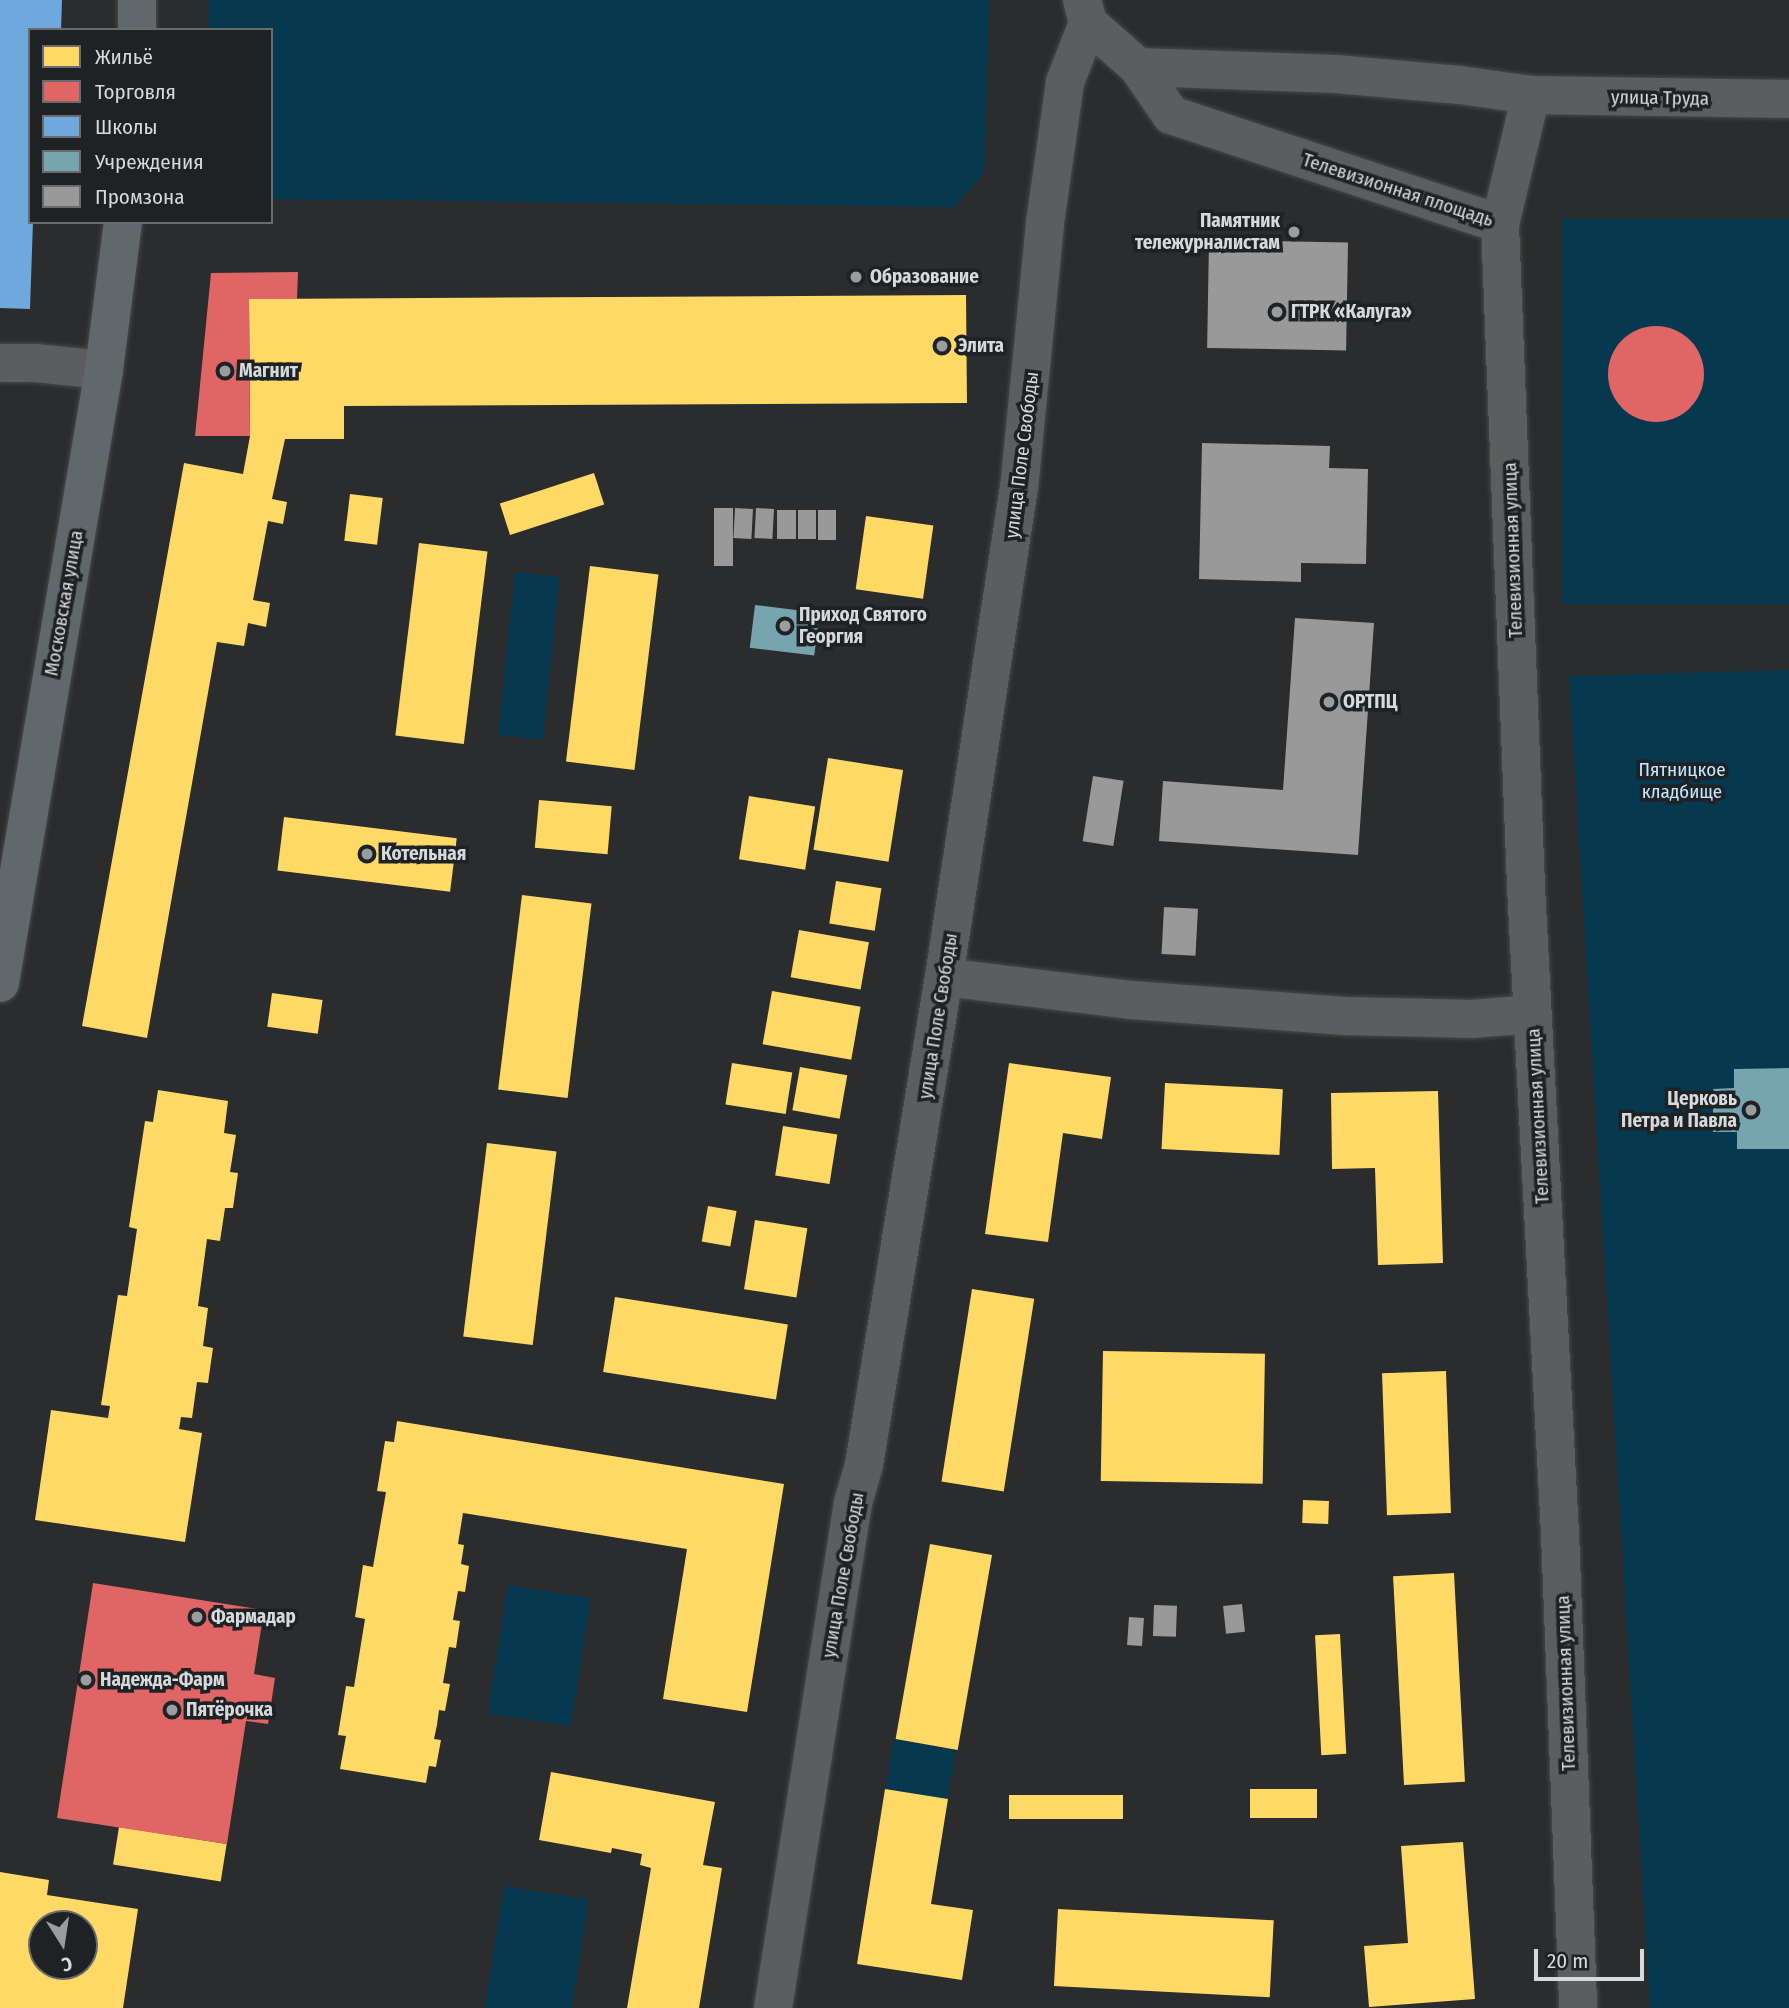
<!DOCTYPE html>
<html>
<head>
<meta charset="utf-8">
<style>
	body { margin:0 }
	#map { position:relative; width:1789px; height:2008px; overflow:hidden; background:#2a2c2d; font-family:"Fira Sans Condensed",sans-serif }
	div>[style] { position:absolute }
	.green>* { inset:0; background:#06394f; transform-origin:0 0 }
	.homes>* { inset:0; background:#ffd966; transform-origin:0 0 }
	.shops>* { inset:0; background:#e06666 }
	.round { border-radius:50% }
	.schools>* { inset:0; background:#6fa8dc }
	.public>* { inset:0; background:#76a5af; transform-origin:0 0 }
	.industry>* { inset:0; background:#999; transform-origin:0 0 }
	.roads { filter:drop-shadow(0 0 2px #464848) drop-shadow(0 0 2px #464848) }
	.minor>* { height:38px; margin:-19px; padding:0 19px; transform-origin:19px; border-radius:19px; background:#5b5d5e }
	.tertiary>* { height:38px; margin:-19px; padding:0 19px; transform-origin:19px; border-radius:19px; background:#5b5d5e }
	.secondary>* { height:38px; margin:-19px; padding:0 19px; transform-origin:19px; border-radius:19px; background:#5b5d5e }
	.primary>* { height:38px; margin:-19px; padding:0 19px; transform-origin:19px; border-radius:19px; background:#60686b }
	.dots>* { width:19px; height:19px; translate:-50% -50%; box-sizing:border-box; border:4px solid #1f2224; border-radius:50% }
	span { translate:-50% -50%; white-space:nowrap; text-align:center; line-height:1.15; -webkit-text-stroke:7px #1f2224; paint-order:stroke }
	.street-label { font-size:19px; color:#d7d9da }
	.poi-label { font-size:19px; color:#d7d9da; font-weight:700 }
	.right { translate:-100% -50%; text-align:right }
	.left { translate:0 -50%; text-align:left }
	.park-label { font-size:19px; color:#c2e8ff }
	.legend { position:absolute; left:28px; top:28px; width:245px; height:196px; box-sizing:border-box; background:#1f2224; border:2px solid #696b6d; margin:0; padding:9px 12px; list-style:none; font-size:21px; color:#d7d9da }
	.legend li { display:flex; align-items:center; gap:14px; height:35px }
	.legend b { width:35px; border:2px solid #696b6d }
	.north { position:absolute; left:28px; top:1910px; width:70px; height:70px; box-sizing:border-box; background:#1f2224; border:2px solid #696b6d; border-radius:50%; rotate:168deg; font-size:19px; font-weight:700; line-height:28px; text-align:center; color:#d7d9da }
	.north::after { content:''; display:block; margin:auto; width:24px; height:32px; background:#9a9c9d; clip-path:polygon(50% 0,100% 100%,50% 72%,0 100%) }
	.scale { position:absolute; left:1534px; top:1949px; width:110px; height:32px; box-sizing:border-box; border:4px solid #d7d9da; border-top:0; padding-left:9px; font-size:21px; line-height:24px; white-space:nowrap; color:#d7d9da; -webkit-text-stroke:5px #1f2224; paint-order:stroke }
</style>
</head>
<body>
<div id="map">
	<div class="green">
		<div style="clip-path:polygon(209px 0,989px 0,984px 173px,954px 207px,271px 199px,271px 30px,208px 30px)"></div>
		<div style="left:1789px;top:219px;width:385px;height:227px;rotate:90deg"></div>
		<div style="left:515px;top:572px;width:45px;height:164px;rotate:6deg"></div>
		<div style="clip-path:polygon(1789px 670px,1789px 2008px,1650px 2008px,1569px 676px)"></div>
		<div style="left:508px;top:1585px;width:84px;height:130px;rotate:9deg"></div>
		<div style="left:894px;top:1739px;width:63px;height:51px;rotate:10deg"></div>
		<div style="left:504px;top:1886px;width:86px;height:124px;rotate:9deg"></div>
	</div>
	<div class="homes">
		<div style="clip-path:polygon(966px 295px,967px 403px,344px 406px,344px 439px,285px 439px,272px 499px,287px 502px,283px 524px,268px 521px,253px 600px,270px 603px,266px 627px,248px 623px,244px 646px,217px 642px,147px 1038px,82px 1026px,184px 463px,243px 474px,250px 436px,249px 299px)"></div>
		<div style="left:594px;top:473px;width:33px;height:99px;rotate:72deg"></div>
		<div style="left:350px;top:494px;width:33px;height:47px;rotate:7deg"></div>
		<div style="left:866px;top:516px;width:68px;height:74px;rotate:8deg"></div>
		<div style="left:419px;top:543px;width:69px;height:194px;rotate:7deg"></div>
		<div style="left:590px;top:566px;width:69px;height:197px;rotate:7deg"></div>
		<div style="left:828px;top:758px;width:76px;height:93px;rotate:9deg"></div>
		<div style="left:749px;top:796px;width:67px;height:64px;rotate:9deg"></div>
		<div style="left:539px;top:800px;width:73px;height:48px;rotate:5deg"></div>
		<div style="left:284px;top:817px;width:174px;height:54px;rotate:7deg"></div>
		<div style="left:836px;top:881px;width:46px;height:43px;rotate:9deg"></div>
		<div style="left:522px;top:895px;width:70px;height:196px;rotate:7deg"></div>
		<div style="left:799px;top:930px;width:71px;height:48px;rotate:10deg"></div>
		<div style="left:772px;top:991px;width:90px;height:54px;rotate:10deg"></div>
		<div style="left:272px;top:993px;width:51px;height:34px;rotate:8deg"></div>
		<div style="left:732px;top:1063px;width:61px;height:42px;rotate:9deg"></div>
		<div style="clip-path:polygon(1009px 1063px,1111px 1077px,1102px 1139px,1063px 1133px,1048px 1242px,985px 1234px)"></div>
		<div style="left:800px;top:1067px;width:48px;height:44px;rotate:10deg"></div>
		<div style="left:1165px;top:1083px;width:118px;height:66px;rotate:3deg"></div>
		<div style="clip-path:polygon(158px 1090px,228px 1101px,224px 1133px,236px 1135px,230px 1172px,238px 1173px,233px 1208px,225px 1208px,220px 1241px,207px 1239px,198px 1306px,208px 1308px,203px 1346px,213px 1348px,208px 1383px,197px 1382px,192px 1418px,181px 1417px,179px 1429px,202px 1433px,185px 1542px,35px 1520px,51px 1410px,108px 1418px,110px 1406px,101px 1405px,118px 1295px,127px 1296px,137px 1229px,129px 1227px,145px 1121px,153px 1122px)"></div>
		<div style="clip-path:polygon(1438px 1091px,1443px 1263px,1378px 1265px,1375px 1168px,1332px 1169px,1331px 1093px)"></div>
		<div style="left:783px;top:1126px;width:55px;height:50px;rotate:9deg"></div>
		<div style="left:487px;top:1143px;width:70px;height:195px;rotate:7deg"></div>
		<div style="left:708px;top:1206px;width:29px;height:36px;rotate:10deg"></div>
		<div style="left:755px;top:1220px;width:53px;height:70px;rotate:9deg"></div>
		<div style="left:972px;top:1289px;width:63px;height:195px;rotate:9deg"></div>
		<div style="left:615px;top:1297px;width:175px;height:76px;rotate:9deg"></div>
		<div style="left:1103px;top:1351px;width:162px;height:130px;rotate:1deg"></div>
		<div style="left:1446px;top:1371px;width:142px;height:64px;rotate:88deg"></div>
		<div style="clip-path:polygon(397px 1421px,784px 1484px,747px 1712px,663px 1699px,687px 1549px,463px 1513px,458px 1544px,464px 1545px,461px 1564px,469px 1566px,465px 1592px,458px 1591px,453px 1620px,460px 1621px,456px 1648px,449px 1647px,443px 1683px,450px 1684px,445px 1711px,439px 1710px,437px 1725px,434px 1739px,441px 1740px,436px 1767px,429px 1766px,426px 1783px,340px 1769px,346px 1736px,338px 1735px,346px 1686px,354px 1687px,365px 1619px,355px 1617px,363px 1565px,373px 1567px,386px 1492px,377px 1491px,385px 1441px,394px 1442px)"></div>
		<div style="left:1303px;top:1500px;width:26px;height:23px;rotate:2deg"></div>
		<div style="left:930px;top:1544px;width:63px;height:198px;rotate:10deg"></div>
		<div style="left:1454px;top:1573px;width:209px;height:61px;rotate:87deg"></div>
		<div style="left:1340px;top:1634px;width:120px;height:25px;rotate:87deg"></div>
		<div style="clip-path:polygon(551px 1772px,715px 1802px,703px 1865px,722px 1868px,699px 2008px,627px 2008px,651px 1868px,640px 1865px,642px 1854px,612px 1848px,611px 1853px,539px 1840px)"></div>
		<div style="clip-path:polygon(885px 1789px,948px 1799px,931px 1904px,973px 1910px,962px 1980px,857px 1964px)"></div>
		<div style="left:1317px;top:1789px;width:29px;height:67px;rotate:90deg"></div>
		<div style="left:1009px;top:1795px;width:114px;height:24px"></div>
		<div style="left:119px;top:1827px;width:109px;height:38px;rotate:9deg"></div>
		<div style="clip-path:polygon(1463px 1842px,1475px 1999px,1369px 2007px,1364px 1946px,1408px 1943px,1401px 1846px)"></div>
		<div style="clip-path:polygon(evenodd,0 1872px,49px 1880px,47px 1895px,138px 1909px,123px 2008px,0 2008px,0 1872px,42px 1924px,84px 1924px,84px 1966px,42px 1966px,42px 1924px)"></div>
		<div style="left:1058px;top:1909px;width:216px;height:77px;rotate:3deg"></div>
	</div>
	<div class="shops">
		<div style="clip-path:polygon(298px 272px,297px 299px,249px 299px,250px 436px,195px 436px,211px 273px)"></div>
		<div class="round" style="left:1608px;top:326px;width:96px;height:96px"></div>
		<div style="clip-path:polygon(93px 1583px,264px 1610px,254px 1674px,275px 1678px,268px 1724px,246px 1721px,227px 1844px,57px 1818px)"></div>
	</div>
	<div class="schools">
		<div style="clip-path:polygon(0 0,62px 0,61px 30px,30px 30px,30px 222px,33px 222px,30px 309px,0 308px)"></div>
	</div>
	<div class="public">
		<div style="left:755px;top:605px;width:65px;height:43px;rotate:7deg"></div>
		<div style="clip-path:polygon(1789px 1068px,1789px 1149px,1737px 1149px,1737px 1132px,1713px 1132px,1713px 1089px,1734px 1088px,1734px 1069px)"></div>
	</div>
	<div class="industry">
		<div style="left:1209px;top:240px;width:139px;height:108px;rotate:1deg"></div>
		<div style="clip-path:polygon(1202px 443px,1330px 446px,1329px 468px,1368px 469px,1366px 564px,1301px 563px,1301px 582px,1199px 579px)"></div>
		<div style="left:714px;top:508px;width:19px;height:58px"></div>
		<div style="left:735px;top:508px;width:18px;height:30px;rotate:3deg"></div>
		<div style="left:756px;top:508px;width:18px;height:30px;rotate:3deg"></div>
		<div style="left:777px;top:510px;width:19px;height:29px"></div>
		<div style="left:798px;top:510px;width:18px;height:29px"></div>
		<div style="left:818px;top:510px;width:18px;height:30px"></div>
		<div style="clip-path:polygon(1295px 618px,1374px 623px,1358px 855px,1159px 841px,1163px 781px,1283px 790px)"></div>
		<div style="left:1093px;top:776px;width:31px;height:66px;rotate:9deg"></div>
		<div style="left:1164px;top:907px;width:34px;height:47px;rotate:3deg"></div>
		<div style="left:1242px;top:1604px;width:28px;height:19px;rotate:84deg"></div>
		<div style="left:1154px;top:1605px;width:23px;height:31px;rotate:2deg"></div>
		<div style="left:1129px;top:1617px;width:15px;height:28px;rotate:4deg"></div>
	</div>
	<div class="roads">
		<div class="minor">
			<div style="left:0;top:363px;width:35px"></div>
			<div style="left:35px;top:363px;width:69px;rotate:5.8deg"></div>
			<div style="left:944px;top:977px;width:189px;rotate:7deg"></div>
			<div style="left:1132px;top:1000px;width:213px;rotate:4.3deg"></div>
			<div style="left:1344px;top:1016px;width:128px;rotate:1.3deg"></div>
			<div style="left:1472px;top:1019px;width:61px;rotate:-4.7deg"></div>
			<div style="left:773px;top:2008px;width:511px;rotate:-81deg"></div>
			<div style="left:853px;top:1503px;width:40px;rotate:-74deg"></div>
			<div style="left:864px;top:1465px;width:495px;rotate:-80.7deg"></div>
			<div style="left:944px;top:977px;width:494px;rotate:-81.3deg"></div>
			<div style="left:1019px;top:489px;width:267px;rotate:-84.4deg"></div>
			<div style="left:1045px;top:223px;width:142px;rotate:-81.9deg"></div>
			<div style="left:1065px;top:82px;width:63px;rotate:-68.7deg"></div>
		</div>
		<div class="tertiary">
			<div style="left:1082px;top:0;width:24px;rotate:75deg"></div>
			<div style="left:1088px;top:23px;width:67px;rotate:41.3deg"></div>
			<div style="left:1138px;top:67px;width:58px;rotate:55.5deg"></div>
			<div style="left:1171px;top:115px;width:347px;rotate:18.3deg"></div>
			<div style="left:1500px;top:224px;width:133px;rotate:-76.5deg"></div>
			<div style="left:1138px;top:67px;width:198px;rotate:2deg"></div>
			<div style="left:1336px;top:74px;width:124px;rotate:5.1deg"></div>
			<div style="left:1460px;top:85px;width:72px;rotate:8deg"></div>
			<div style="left:1531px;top:95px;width:258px;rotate:0.9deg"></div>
		</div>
		<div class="secondary">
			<div style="left:1500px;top:224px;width:664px;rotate:87.75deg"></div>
			<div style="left:1526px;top:887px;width:647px;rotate:86.99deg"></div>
			<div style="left:1560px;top:1533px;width:475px;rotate:87.8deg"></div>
		</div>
		<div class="primary">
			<div style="left:137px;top:0;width:30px;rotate:90deg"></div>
			<div style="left:0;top:983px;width:622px;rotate:-80.37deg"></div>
			<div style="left:104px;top:370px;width:149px;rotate:-82.7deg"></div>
		</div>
	</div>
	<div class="dots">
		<div style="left:1294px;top:232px;background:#9a9c9d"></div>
		<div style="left:856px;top:277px;background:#9a9c9d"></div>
		<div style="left:1277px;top:312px;background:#9a9c9d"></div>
		<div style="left:942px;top:346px;background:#9a9c9d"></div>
		<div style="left:225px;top:371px;background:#9a9c9d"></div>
		<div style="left:785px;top:626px;background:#9a9c9d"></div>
		<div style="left:1329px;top:702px;background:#9a9c9d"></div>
		<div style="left:367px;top:854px;background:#9a9c9d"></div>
		<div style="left:1751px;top:1110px;background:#9a9c9d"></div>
		<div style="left:197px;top:1617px;background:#9a9c9d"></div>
		<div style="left:86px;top:1680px;background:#9a9c9d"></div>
		<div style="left:172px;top:1710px;background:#9a9c9d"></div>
	</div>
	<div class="street-label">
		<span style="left:1660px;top:98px;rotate:1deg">улица Труда</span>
		<span style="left:1398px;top:190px;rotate:18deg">Телевизионная площадь</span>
		<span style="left:1022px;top:455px;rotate:-83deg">улица Поле Свободы</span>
		<span style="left:1513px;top:550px;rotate:-92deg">Телевизионная улица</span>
		<span style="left:64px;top:603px;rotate:-80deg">Московская улица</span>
		<span style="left:938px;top:1016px;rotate:-81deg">улица Поле Свободы</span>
		<span style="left:1538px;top:1116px;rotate:-93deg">Телевизионная улица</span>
		<span style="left:843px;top:1575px;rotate:-80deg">улица Поле Свободы</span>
		<span style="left:1566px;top:1683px;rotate:-92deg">Телевизионная улица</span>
	</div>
	<div class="poi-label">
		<span class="right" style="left:1280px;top:232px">Памятник<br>тележурналистам</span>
		<span class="left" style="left:870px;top:277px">Образование</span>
		<span class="left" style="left:1291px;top:312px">ГТРК «Калуга»</span>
		<span class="left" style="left:958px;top:346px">Элита</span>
		<span class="left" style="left:239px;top:371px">Магнит</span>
		<span class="left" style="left:799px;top:626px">Приход Святого<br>Георгия</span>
		<span class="left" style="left:1343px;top:702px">ОРТПЦ</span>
		<span class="left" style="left:381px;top:854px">Котельная</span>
		<span class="right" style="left:1737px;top:1110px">Церковь<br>Петра и Павла</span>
		<span class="left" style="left:211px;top:1617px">Фармадар</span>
		<span class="left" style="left:100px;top:1680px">Надежда-Фарм</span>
		<span class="left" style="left:186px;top:1710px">Пятёрочка</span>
	</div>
	<div class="park-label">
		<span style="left:1682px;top:781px">Пятницкое<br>кладбище</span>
	</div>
	<ul class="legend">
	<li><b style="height:19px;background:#ffd966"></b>Жильё</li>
	<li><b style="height:19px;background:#e06666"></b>Торговля</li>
	<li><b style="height:19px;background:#6fa8dc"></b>Школы</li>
	<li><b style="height:19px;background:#76a5af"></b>Учреждения</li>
	<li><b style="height:19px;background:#999"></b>Промзона</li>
	</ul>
	<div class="north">С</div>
	<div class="scale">20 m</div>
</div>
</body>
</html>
